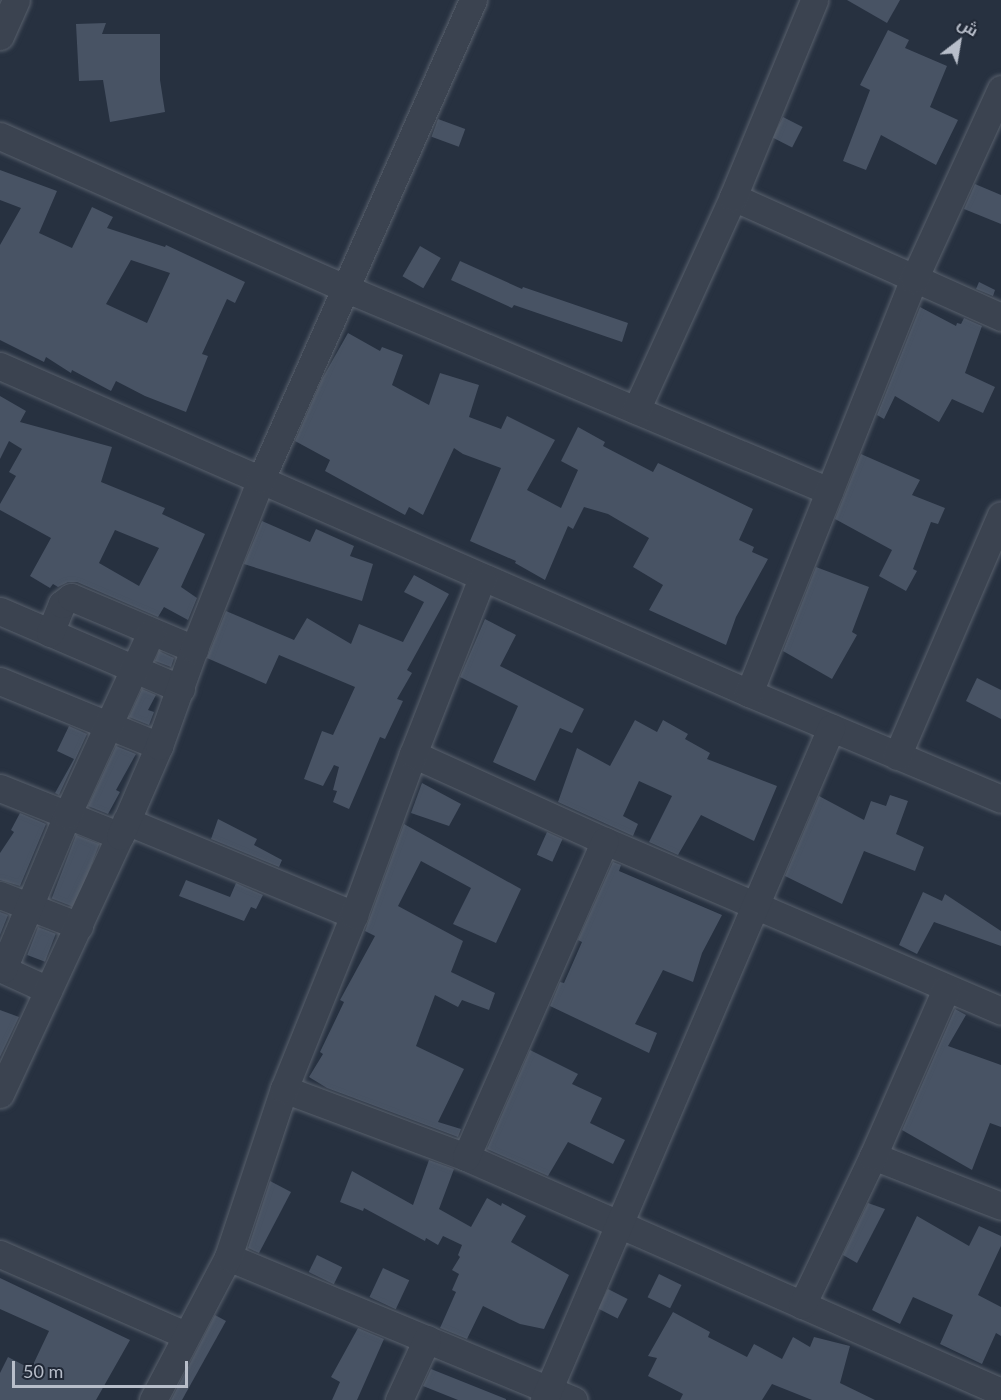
<!DOCTYPE html>
<html>
<head>
<meta charset="utf-8">
<style>
	body { margin:0 }
	#map { position:relative; width:1001px; height:1400px; overflow:hidden; background:#273140; font-family:Lato,Cairo,sans-serif }
	div>[style] { position:absolute }
	.building>* { inset:0; background:#485364; transform-origin:0 0 }
	.roads { filter:drop-shadow(0 0 2px #59616d) drop-shadow(0 0 2px #59616d) }
	.minor>* { height:27px; margin:-13.5px; padding:0 13.5px; transform-origin:13.5px; border-radius:13.5px; background:#3b4350 }
	span { translate:-50% -50%; white-space:nowrap; text-align:center; line-height:1.15; -webkit-text-stroke:4.5px #202836; paint-order:stroke }
	.north { position:absolute; left:929px; top:12px; width:60px; height:60px; -webkit-text-stroke:4px #202836; paint-order:stroke; rotate:31deg; font-size:16px; font-weight:700; line-height:24px; text-align:center; color:#b8beca }
	.north::after { content:''; display:block; margin:auto; width:21px; height:27px; background:#b8beca; clip-path:polygon(50% 0,100% 100%,50% 72%,0 100%) }
	.scale { position:absolute; left:12px; top:1361px; width:176px; height:27px; box-sizing:border-box; border:3px solid #b8beca; border-top:0; padding-left:8px; font-size:18px; line-height:21px; white-space:nowrap; color:#b8beca; -webkit-text-stroke:4px #202836; paint-order:stroke }
</style>
</head>
<body>
<div id="map">
	<div class="building">
		<div style="clip-path:polygon(847px 0,900px 0,887px 23px)"></div>
		<div style="clip-path:polygon(106px 23px,102px 34px,160px 34px,160px 80px,165px 112px,110px 122px,103px 80px,79px 81px,76px 24px)"></div>
		<div style="clip-path:polygon(888px 30px,909px 40px,905px 48px,947px 66px,930px 107px,958px 120px,936px 165px,881px 135px,866px 170px,843px 161px,870px 90px,860px 85px)"></div>
		<div style="left:783px;top:117px;width:22px;height:23px;rotate:27deg"></div>
		<div style="left:438px;top:119px;width:29px;height:19px;rotate:20deg"></div>
		<div style="clip-path:polygon(evenodd,0 170px,57px 191px,39px 233px,72px 248px,92px 207px,113px 217px,107px 228px,165px 247px,166px 245px,245px 282px,235px 303px,227px 299px,202px 354px,208px 356px,186px 412px,145px 396px,116px 381px,111px 391px,72px 370px,71px 373px,46px 357px,44px 362px,0 340px,0 245px,21px 208px,0 200px,0 170px,131px 260px,170px 273px,147px 323px,106px 304px,131px 260px)"></div>
		<div style="clip-path:polygon(975px 184px,1001px 195px,1001px 224px,964px 209px)"></div>
		<div style="left:420px;top:246px;width:24px;height:35px;rotate:30deg"></div>
		<div style="clip-path:polygon(460px 261px,522px 289px,523px 287px,628px 323px,622px 342px,514px 305px,512px 308px,451px 280px)"></div>
		<div style="clip-path:polygon(979px 282px,995px 290px,993px 296px,976px 289px)"></div>
		<div style="clip-path:polygon(920px 307px,956px 326px,957px 323px,961px 324px,964px 318px,982px 326px,965px 373px,995px 387px,983px 413px,952px 399px,939px 422px,895px 396px,884px 419px,877px 415px)"></div>
		<div style="clip-path:polygon(348px 333px,380px 351px,382px 347px,403px 355px,392px 385px,429px 405px,440px 373px,479px 385px,469px 417px,501px 429px,507px 416px,555px 440px,527px 490px,561px 508px,578px 470px,561px 461px,578px 427px,605px 442px,603px 446px,653px 472px,658px 463px,753px 509px,739px 540px,754px 547px,752px 552px,768px 559px,736px 617px,726px 645px,649px 610px,663px 585px,633px 567px,649px 538px,608px 514px,584px 507px,573px 529px,568px 526px,545px 580px,515px 563px,516px 561px,470px 541px,501px 468px,463px 454px,454px 448px,423px 515px,409px 507px,405px 515px,325px 471px,330px 460px,295px 441px,322px 379px)"></div>
		<div style="clip-path:polygon(evenodd,0 396px,26px 411px,20px 422px,112px 447px,101px 482px,165px 508px,162px 514px,205px 534px,181px 587px,197px 598px,188px 620px,164px 607px,158px 617px,77px 582px,68px 582px,58px 587px,53px 584px,50px 588px,30px 576px,51px 538px,0 510px,0 504px,16px 476px,9px 472px,22px 449px,9px 441px,0 459px,0 396px,115px 530px,159px 548px,139px 586px,99px 563px,115px 530px)"></div>
		<div style="clip-path:polygon(861px 454px,920px 480px,912px 495px,945px 508px,938px 524px,931px 522px,913px 569px,917px 571px,906px 591px,879px 576px,892px 550px,835px 519px)"></div>
		<div style="clip-path:polygon(262px 521px,310px 542px,316px 529px,354px 546px,350px 556px,373px 564px,362px 601px,244px 564px)"></div>
		<div style="clip-path:polygon(816px 567px,869px 587px,852px 632px,857px 635px,832px 679px,783px 651px)"></div>
		<div style="clip-path:polygon(414px 575px,449px 594px,407px 670px,412px 673px,397px 699px,403px 701px,385px 739px,380px 737px,349px 809px,333px 802px,337px 791px,333px 790px,339px 767px,334px 765px,323px 786px,304px 779px,322px 731px,333px 735px,355px 687px,279px 655px,266px 684px,207px 658px,226px 611px,294px 640px,307px 618px,351px 644px,359px 624px,403px 642px,424px 602px,404px 592px)"></div>
		<div style="clip-path:polygon(485px 619px,516px 635px,500px 666px,584px 709px,572px 733px,560px 728px,535px 781px,493px 762px,518px 706px,460px 677px)"></div>
		<div style="clip-path:polygon(159px 651px,174px 658px,171px 667px,155px 661px)"></div>
		<div style="clip-path:polygon(977px 678px,1001px 690px,1001px 719px,966px 701px)"></div>
		<div style="clip-path:polygon(142px 689px,156px 695px,148px 710px,154px 712px,149px 725px,129px 717px)"></div>
		<div style="clip-path:polygon(635px 720px,657px 732px,663px 720px,688px 734px,685px 739px,710px 753px,707px 759px,777px 786px,754px 841px,701px 815px,678px 855px,649px 842px,672px 796px,639px 781px,623px 816px,638px 824px,633px 836px,558px 802px,577px 748px,610px 766px)"></div>
		<div style="clip-path:polygon(69px 726px,87px 734px,59px 795px,55px 793px,74px 759px,57px 751px)"></div>
		<div style="clip-path:polygon(116px 746px,136px 754px,116px 790px,120px 792px,108px 814px,88px 806px)"></div>
		<div style="clip-path:polygon(422px 783px,461px 804px,449px 826px,411px 813px)"></div>
		<div style="clip-path:polygon(890px 795px,908px 801px,896px 834px,924px 847px,915px 871px,864px 851px,842px 904px,785px 876px,819px 796px,864px 820px,871px 801px,886px 806px)"></div>
		<div style="clip-path:polygon(20px 813px,46px 824px,20px 886px,0 880px,0 853px,14px 832px,11px 830px)"></div>
		<div style="clip-path:polygon(218px 819px,257px 839px,254px 845px,282px 860px,279px 867px,211px 839px)"></div>
		<div style="clip-path:polygon(404px 824px,521px 889px,496px 943px,453px 924px,471px 888px,421px 861px,398px 906px,463px 941px,451px 972px,495px 993px,489px 1010px,462px 1000px,458px 1007px,435px 995px,416px 1046px,464px 1069px,438px 1122px,461px 1129px,458px 1137px,327px 1088px,309px 1077px,323px 1054px,320px 1052px,344px 1002px,340px 1000px,375px 936px,365px 931px)"></div>
		<div style="left:547px;top:832px;width:17px;height:25px;rotate:24deg"></div>
		<div style="left:76px;top:835px;width:25px;height:68px;rotate:21deg"></div>
		<div style="clip-path:polygon(613px 862px,621px 865px,619px 871px,722px 915px,702px 953px,693px 982px,663px 970px,635px 1024px,657px 1033px,649px 1053px,550px 1006px,560px 982px,564px 983px,582px 942px,578px 940px)"></div>
		<div style="clip-path:polygon(186px 880px,230px 897px,236px 883px,263px 895px,256px 909px,251px 907px,244px 921px,179px 896px)"></div>
		<div style="clip-path:polygon(923px 892px,942px 901px,945px 894px,1001px 931px,1001px 946px,934px 922px,917px 954px,899px 945px)"></div>
		<div style="clip-path:polygon(0 912px,8px 915px,0 935px)"></div>
		<div style="left:38px;top:927px;width:19px;height:30px;rotate:21deg"></div>
		<div style="clip-path:polygon(955px 1009px,966px 1015px,948px 1046px,1001px 1065px,1001px 1127px,990px 1123px,972px 1170px,902px 1130px)"></div>
		<div style="clip-path:polygon(0 1010px,19px 1017px,0 1057px)"></div>
		<div style="clip-path:polygon(530px 1050px,578px 1074px,572px 1084px,602px 1098px,590px 1123px,625px 1140px,613px 1164px,568px 1142px,548px 1176px,487px 1149px)"></div>
		<div style="clip-path:polygon(429px 1160px,454px 1169px,439px 1209px,471px 1227px,487px 1198px,501px 1206px,502px 1203px,526px 1216px,511px 1242px,569px 1275px,544px 1329px,520px 1324px,483px 1306px,467px 1339px,440px 1328px,456px 1292px,452px 1290px,459px 1274px,452px 1270px,460px 1257px,458px 1255px,462px 1245px,443px 1236px,438px 1245px,426px 1238px,425px 1241px,364px 1208px,363px 1211px,340px 1202px,352px 1171px,413px 1205px)"></div>
		<div style="clip-path:polygon(270px 1181px,291px 1192px,259px 1253px,248px 1248px)"></div>
		<div style="clip-path:polygon(868px 1203px,885px 1209px,857px 1263px,843px 1255px)"></div>
		<div style="clip-path:polygon(917px 1216px,969px 1246px,979px 1226px,1001px 1236px,1001px 1246px,978px 1295px,1001px 1307px,1001px 1336px,996px 1333px,982px 1364px,940px 1344px,953px 1315px,913px 1297px,900px 1324px,872px 1310px)"></div>
		<div style="left:317px;top:1255px;width:28px;height:19px;rotate:26deg"></div>
		<div style="left:383px;top:1268px;width:29px;height:32px;rotate:25deg"></div>
		<div style="left:659px;top:1274px;width:25px;height:26px;rotate:26deg"></div>
		<div style="clip-path:polygon(0 1278px,130px 1340px,96px 1400px,0 1400px,0 1373px,8px 1357px,31px 1369px,49px 1331px,0 1309px)"></div>
		<div style="left:608px;top:1289px;width:22px;height:22px;rotate:27deg"></div>
		<div style="clip-path:polygon(673px 1312px,710px 1332px,708px 1337px,747px 1357px,754px 1344px,782px 1359px,793px 1337px,810px 1347px,814px 1337px,850px 1346px,840px 1383px,875px 1400px,812px 1400px,772px 1384px,762px 1400px,680px 1400px,683px 1394px,648px 1376px,657px 1358px,648px 1356px)"></div>
		<div style="clip-path:polygon(215px 1315px,226px 1321px,182px 1400px,171px 1400px)"></div>
		<div style="clip-path:polygon(358px 1328px,384px 1339px,357px 1400px,332px 1400px,340px 1382px,331px 1377px)"></div>
		<div style="clip-path:polygon(431px 1369px,506px 1399px,506px 1400px,458px 1400px,423px 1386px)"></div>
	</div>
	<div class="roads">
		<div class="minor">
			<div style="left:0;top:36px;width:39px;rotate:-66deg"></div>
			<div style="left:0;top:136px;width:379px;rotate:23.8deg"></div>
			<div style="left:347px;top:289px;width:523px;rotate:22.74deg"></div>
			<div style="left:733px;top:197px;width:294px;rotate:24.1deg"></div>
			<div style="left:0;top:366px;width:817px;rotate:23.59deg"></div>
			<div style="left:749px;top:693px;width:273px;rotate:22.8deg"></div>
			<div style="left:636px;top:410px;width:234px;rotate:-65.5deg"></div>
			<div style="left:733px;top:197px;width:213px;rotate:-67.6deg"></div>
			<div style="left:0;top:611px;width:197px;rotate:23.3deg"></div>
			<div style="left:50px;top:633px;width:31px;rotate:-68deg"></div>
			<div style="left:62px;top:604px;width:11px;rotate:-38deg"></div>
			<div style="left:71px;top:597px;width:134px;rotate:22.9deg"></div>
			<div style="left:0;top:681px;width:172px;rotate:22.2deg"></div>
			<div style="left:749px;top:693px;width:446px;rotate:-68.3deg"></div>
			<div style="left:914px;top:279px;width:209px;rotate:-65.4deg"></div>
			<div style="left:413px;top:754px;width:211px;rotate:24.4deg"></div>
			<div style="left:605px;top:841px;width:431px;rotate:23.2deg"></div>
			<div style="left:897px;top:756px;width:262px;rotate:-66.7deg"></div>
			<div style="left:0;top:788px;width:129px;rotate:21.8deg"></div>
			<div style="left:126px;top:821px;width:247px;rotate:22.4deg"></div>
			<div style="left:0;top:895px;width:85px;rotate:21.4deg"></div>
			<div style="left:0;top:968px;width:53px;rotate:24.6deg"></div>
			<div style="left:3px;top:969px;width:167px;rotate:-67.4deg"></div>
			<div style="left:67px;top:815px;width:201px;rotate:-65.3deg"></div>
			<div style="left:284px;top:1089px;width:194px;rotate:20.5deg"></div>
			<div style="left:466px;top:1157px;width:584px;rotate:23.71deg"></div>
			<div style="left:0;top:1094px;width:285px;rotate:-65.1deg"></div>
			<div style="left:120px;top:836px;width:98px;rotate:-66.6deg"></div>
			<div style="left:159px;top:746px;width:103px;rotate:-70.2deg"></div>
			<div style="left:194px;top:649px;width:183px;rotate:-68.5deg"></div>
			<div style="left:261px;top:479px;width:524px;rotate:-66.13deg"></div>
			<div style="left:873px;top:1156px;width:137px;rotate:21.3deg"></div>
			<div style="left:466px;top:1157px;width:345px;rotate:-66.3deg"></div>
			<div style="left:0;top:1254px;width:202px;rotate:23.6deg"></div>
			<div style="left:228px;top:1257px;width:374px;rotate:22.5deg"></div>
			<div style="left:802px;top:1305px;width:165px;rotate:-64.5deg"></div>
			<div style="left:873px;top:1156px;width:182px;rotate:-66.4deg"></div>
			<div style="left:153px;top:1400px;width:161px;rotate:-62.3deg"></div>
			<div style="left:228px;top:1257px;width:177px;rotate:-71.6deg"></div>
			<div style="left:284px;top:1089px;width:188px;rotate:-68.1deg"></div>
			<div style="left:354px;top:915px;width:171px;rotate:-69.9deg"></div>
			<div style="left:413px;top:754px;width:189px;rotate:-68.6deg"></div>
			<div style="left:399px;top:1400px;width:67px;rotate:-65.3deg"></div>
			<div style="left:544px;top:1400px;width:731px;rotate:-66.87deg"></div>
		</div>
	</div>
	<div class="north">ش</div>
	<div class="scale">50 m</div>
</div>
</body>
</html>
